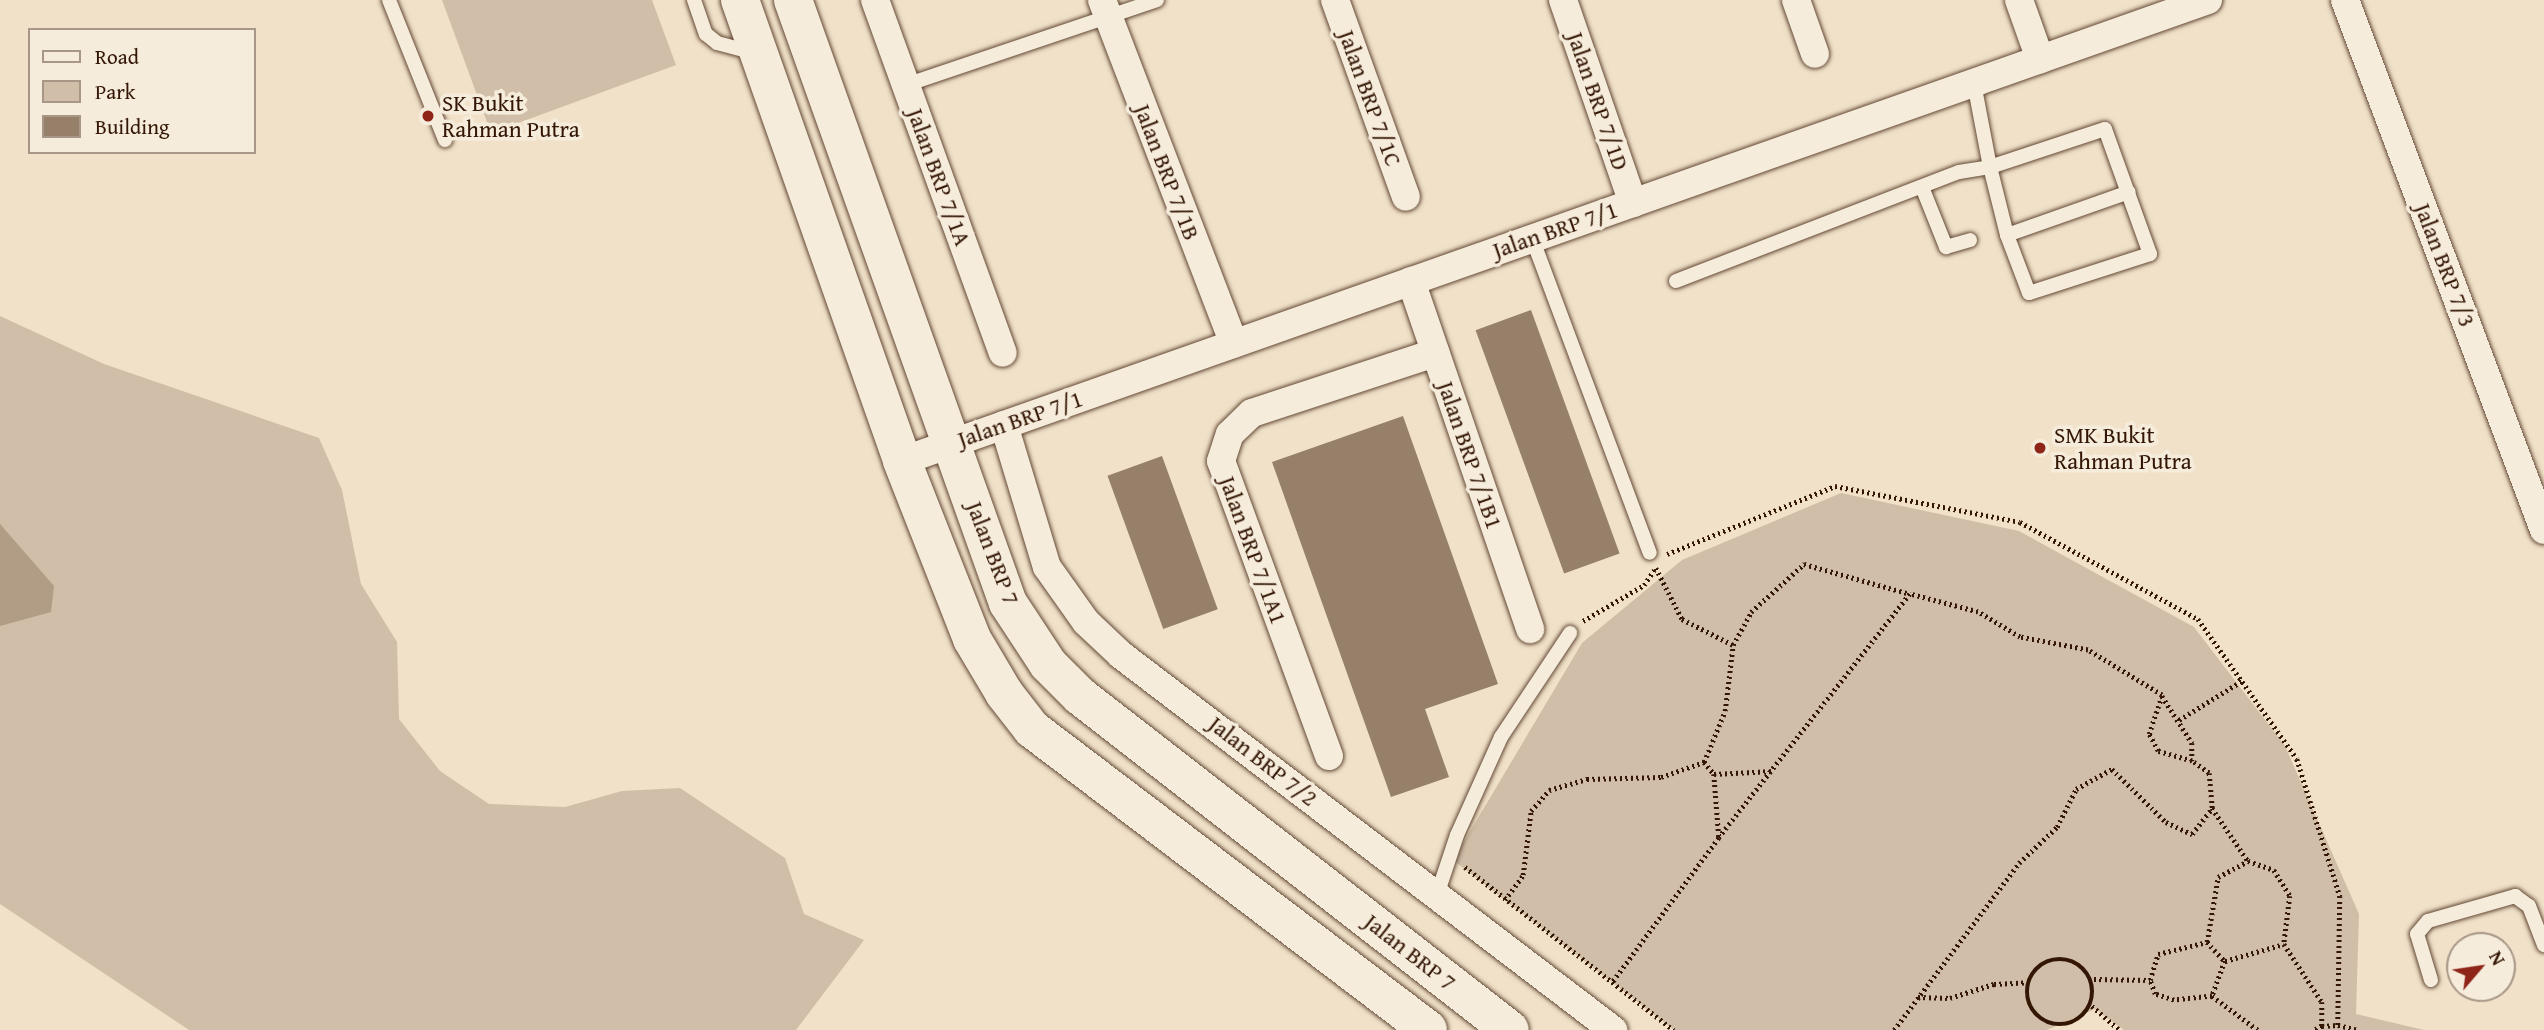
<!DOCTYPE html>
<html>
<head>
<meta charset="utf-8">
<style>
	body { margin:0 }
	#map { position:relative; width:2544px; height:1030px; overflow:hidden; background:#f1e1c9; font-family:"Gentium Book Plus",serif }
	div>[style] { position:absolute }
	.green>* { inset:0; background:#d1bea8 }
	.water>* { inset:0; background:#b19c86 }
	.building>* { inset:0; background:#96806a; transform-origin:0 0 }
	.path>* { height:4.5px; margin-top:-2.25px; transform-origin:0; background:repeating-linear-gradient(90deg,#341604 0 2px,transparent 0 5.5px) }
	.path>.ring { margin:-2.25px; padding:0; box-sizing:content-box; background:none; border:4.5px solid #341604; border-radius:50% }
	.roads { filter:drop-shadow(0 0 2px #634935) drop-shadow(0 0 2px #634935) }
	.service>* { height:14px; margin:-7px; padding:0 7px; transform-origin:7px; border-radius:7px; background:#f6ecdc }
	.minor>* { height:28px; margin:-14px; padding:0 14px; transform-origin:14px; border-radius:14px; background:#f6ecdc }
	.secondary>* { height:38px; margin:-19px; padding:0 19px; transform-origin:19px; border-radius:19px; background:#f6ecdc }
	.dots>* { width:19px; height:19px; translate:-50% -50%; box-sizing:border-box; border:4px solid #f6ecdc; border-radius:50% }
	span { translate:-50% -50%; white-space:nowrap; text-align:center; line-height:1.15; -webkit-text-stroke:7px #f6ecdc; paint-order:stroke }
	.street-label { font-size:23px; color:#341604 }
	.poi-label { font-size:23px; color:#341604 }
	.left { translate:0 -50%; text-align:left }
	.legend { position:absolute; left:28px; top:28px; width:228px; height:126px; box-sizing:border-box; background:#f6ecdc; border:2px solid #a89686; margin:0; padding:9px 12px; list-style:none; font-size:21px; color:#341604 }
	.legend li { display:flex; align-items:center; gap:14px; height:35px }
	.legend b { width:35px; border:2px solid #a89686 }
	.north { position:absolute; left:2446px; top:932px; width:70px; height:70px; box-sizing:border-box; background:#f6ecdc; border:2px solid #a89686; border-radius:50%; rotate:61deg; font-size:19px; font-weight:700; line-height:28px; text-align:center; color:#341604 }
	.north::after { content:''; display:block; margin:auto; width:24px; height:32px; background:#8f2418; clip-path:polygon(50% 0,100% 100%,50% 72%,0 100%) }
</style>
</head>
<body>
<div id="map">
	<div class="green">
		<div style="clip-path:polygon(442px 0,652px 0,676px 65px,491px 133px)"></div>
		<div style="clip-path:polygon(0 316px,104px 364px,319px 438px,342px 490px,361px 584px,397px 642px,399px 719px,440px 771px,489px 804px,565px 807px,622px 791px,680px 788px,785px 858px,804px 914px,864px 940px,796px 1030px,189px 1030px,0 904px)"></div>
		<div style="clip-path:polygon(1841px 493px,2019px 531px,2194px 627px,2285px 746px,2359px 914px,2356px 1014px,2424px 1030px,2124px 1030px,2095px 1009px,2047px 1030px,1674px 1030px,1453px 860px,1582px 643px,1682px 560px)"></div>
	</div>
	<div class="water">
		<div style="clip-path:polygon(0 524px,54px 586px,51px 612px,0 626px)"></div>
	</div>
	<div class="building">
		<div style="left:1531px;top:310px;width:259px;height:59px;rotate:70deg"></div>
		<div style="clip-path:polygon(1403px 416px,1498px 684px,1425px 709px,1449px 777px,1391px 797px,1272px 462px)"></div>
		<div style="left:1162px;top:456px;width:163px;height:58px;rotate:70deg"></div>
	</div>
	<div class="path">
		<div style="left:1667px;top:554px;width:181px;rotate:-22deg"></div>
		<div style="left:1835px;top:486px;width:188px;rotate:11deg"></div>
		<div style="left:2020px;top:522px;width:203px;rotate:28.6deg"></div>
		<div style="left:2198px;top:619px;width:171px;rotate:54.7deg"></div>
		<div style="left:2297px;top:759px;width:144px;rotate:72.6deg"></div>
		<div style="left:2340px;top:896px;width:129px;rotate:90.9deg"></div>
		<div style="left:2338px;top:1025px;width:21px;rotate:14deg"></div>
		<div style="left:1656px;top:568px;width:57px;rotate:63deg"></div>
		<div style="left:1682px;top:619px;width:57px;rotate:27deg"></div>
		<div style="left:1583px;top:621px;width:71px;rotate:-30.5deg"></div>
		<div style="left:1644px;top:585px;width:18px;rotate:-56deg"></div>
		<div style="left:2162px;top:696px;width:56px;rotate:57.4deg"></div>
		<div style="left:2192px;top:743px;width:18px;rotate:90deg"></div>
		<div style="left:2179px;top:720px;width:74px;rotate:-31.8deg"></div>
		<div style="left:1704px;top:762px;width:16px;rotate:50deg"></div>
		<div style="left:1714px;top:774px;width:59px;rotate:-2.9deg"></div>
		<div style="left:1714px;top:774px;width:63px;rotate:85.5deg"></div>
		<div style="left:2212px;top:808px;width:64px;rotate:55.8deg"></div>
		<div style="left:1465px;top:867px;width:265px;rotate:38deg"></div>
		<div style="left:1505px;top:900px;width:31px;rotate:-54deg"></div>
		<div style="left:1523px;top:875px;width:64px;rotate:-82.9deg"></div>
		<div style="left:1531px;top:811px;width:28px;rotate:-49deg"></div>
		<div style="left:1549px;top:790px;width:40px;rotate:-16deg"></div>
		<div style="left:1587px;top:779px;width:74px;rotate:-1.5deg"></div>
		<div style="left:1661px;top:777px;width:46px;rotate:-19.2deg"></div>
		<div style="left:1704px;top:762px;width:55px;rotate:-67.6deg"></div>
		<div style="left:1725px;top:711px;width:66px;rotate:-83.1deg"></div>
		<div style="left:1733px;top:645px;width:38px;rotate:-61deg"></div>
		<div style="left:1751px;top:612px;width:72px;rotate:-42.2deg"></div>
		<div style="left:1804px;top:564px;width:110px;rotate:15.8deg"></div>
		<div style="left:1910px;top:594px;width:310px;rotate:128.1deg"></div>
		<div style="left:1719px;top:838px;width:180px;rotate:126.4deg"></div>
		<div style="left:2207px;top:942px;width:66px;rotate:-80.4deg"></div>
		<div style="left:2218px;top:877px;width:34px;rotate:-28deg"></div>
		<div style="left:2248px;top:861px;width:28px;rotate:19deg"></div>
		<div style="left:2274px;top:870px;width:31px;rotate:58deg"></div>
		<div style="left:2290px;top:896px;width:48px;rotate:97.1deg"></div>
		<div style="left:2284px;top:944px;width:69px;rotate:56.8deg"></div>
		<div style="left:2322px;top:1002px;width:24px;rotate:90deg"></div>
		<div style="left:2322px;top:1026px;width:8px;rotate:150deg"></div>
		<div class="ring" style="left:2027px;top:959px;width:61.5px;height:61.5px"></div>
		<div style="left:2225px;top:961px;width:37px;rotate:110deg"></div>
		<div style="left:2212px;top:996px;width:38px;rotate:174deg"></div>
		<div style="left:2174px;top:1000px;width:20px;rotate:-162deg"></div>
		<div style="left:2155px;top:994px;width:15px;rotate:-110deg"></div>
		<div style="left:2150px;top:980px;width:27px;rotate:-73deg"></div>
		<div style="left:2158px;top:954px;width:50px;rotate:-13.8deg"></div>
		<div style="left:2207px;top:942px;width:26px;rotate:47deg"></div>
		<div style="left:2225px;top:961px;width:61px;rotate:-16.1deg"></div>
		<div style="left:2094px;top:979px;width:56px;rotate:1deg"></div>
		<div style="left:2212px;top:996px;width:57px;rotate:36.5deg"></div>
		<div style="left:1918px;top:997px;width:32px;rotate:2deg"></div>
		<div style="left:1950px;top:998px;width:46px;rotate:-17.7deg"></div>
		<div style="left:1994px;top:984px;width:35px;rotate:-3deg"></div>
		<div style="left:2092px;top:1006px;width:37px;rotate:41deg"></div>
		<div style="left:2322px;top:1026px;width:16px;rotate:-4deg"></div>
		<div style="left:1894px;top:1030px;width:209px;rotate:-53.2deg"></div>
		<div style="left:2019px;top:863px;width:52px;rotate:-43.5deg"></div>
		<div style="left:2057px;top:827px;width:42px;rotate:-63.4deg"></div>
		<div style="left:2076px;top:789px;width:41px;rotate:-29.1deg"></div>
		<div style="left:2112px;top:769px;width:76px;rotate:44.5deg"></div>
		<div style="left:2166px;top:822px;width:29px;rotate:25deg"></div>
		<div style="left:2192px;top:834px;width:33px;rotate:-52deg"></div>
		<div style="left:2212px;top:808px;width:35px;rotate:-95deg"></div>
		<div style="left:2209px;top:773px;width:21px;rotate:-145deg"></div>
		<div style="left:2192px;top:761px;width:35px;rotate:-164deg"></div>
		<div style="left:2158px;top:751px;width:19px;rotate:-118deg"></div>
		<div style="left:2149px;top:734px;width:41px;rotate:-71.6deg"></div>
		<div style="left:2162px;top:695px;width:87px;rotate:-148.7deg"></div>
		<div style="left:2088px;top:650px;width:69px;rotate:-169.2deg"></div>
		<div style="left:2020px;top:637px;width:49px;rotate:-149.2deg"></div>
		<div style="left:1978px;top:612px;width:70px;rotate:-165.2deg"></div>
	</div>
	<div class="roads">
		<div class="service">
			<div style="left:389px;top:0;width:151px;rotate:68.2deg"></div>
			<div style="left:694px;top:0;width:36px;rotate:71deg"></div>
			<div style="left:706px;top:34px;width:14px;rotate:39deg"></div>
			<div style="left:717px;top:43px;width:38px;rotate:15deg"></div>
			<div style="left:906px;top:85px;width:265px;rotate:-18.7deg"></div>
			<div style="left:1922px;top:187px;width:65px;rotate:68.2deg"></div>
			<div style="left:1946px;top:247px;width:25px;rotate:-16deg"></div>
			<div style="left:2007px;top:235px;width:129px;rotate:-19.4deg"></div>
			<div style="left:1532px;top:238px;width:336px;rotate:69.5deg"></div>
			<div style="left:1676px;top:281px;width:303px;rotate:-21.1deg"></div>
			<div style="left:1959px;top:172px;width:31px;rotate:-9deg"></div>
			<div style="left:1990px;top:167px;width:121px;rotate:-18.3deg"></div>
			<div style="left:2105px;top:129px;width:133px;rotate:70.2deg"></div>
			<div style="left:2150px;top:254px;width:127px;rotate:162.1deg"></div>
			<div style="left:2029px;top:293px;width:62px;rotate:-110.8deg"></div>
			<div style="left:2007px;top:235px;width:70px;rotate:-104deg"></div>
			<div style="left:1990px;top:167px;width:86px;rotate:-100.8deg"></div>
			<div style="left:1437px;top:895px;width:63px;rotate:-71.6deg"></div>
			<div style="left:1457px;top:835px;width:107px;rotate:-65.8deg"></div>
			<div style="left:1501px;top:737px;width:125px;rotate:-56.4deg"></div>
			<div style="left:2431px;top:980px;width:48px;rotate:-106.9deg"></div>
			<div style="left:2417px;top:934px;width:17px;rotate:-50deg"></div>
			<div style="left:2428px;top:921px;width:91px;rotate:-16deg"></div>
			<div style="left:2515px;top:896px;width:17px;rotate:36deg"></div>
			<div style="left:2529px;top:906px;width:42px;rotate:69deg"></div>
		</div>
		<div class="minor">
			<div style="left:875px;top:0;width:375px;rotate:70.1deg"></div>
			<div style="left:1102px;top:0;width:368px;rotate:69deg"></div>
			<div style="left:1335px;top:0;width:209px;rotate:70.2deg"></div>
			<div style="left:1563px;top:0;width:215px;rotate:71deg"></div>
			<div style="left:1796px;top:0;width:57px;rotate:70.6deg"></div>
			<div style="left:2019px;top:0;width:63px;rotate:70.4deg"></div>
			<div style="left:2345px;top:0;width:566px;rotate:69.42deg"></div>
			<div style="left:1411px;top:281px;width:368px;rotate:71.1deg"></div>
			<div style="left:1004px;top:425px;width:148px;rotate:73.2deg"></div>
			<div style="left:1047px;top:567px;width:67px;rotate:54.7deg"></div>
			<div style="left:1086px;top:622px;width:48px;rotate:43.3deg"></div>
			<div style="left:1121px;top:655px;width:619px;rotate:37.31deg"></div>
			<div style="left:902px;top:461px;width:1385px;rotate:-19.44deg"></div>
			<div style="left:1329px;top:756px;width:314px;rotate:-110.1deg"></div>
			<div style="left:1221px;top:461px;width:28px;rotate:-72deg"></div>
			<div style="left:1230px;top:434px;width:30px;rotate:-44deg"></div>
			<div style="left:1252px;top:413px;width:193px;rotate:-18.2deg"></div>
		</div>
		<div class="secondary">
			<div style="left:740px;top:0;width:489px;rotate:70.6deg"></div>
			<div style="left:902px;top:461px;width:191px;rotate:68.5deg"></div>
			<div style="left:972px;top:639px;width:63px;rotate:59.3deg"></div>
			<div style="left:1004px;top:693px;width:46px;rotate:52.1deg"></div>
			<div style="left:1032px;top:729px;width:497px;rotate:37.2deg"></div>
			<div style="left:793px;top:0;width:640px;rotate:70.38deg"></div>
			<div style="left:1008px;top:603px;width:73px;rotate:56.7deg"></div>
			<div style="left:1048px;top:664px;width:45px;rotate:45deg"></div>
			<div style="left:1080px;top:696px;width:544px;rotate:37.84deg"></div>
		</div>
	</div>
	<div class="dots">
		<div style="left:428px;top:116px;background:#8f2418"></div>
		<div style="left:2040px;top:448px;background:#8f2418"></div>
	</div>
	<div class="street-label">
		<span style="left:1370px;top:98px;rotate:70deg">Jalan BRP 7/1C</span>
		<span style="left:1598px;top:101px;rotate:71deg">Jalan BRP 7/1D</span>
		<span style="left:1167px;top:172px;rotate:69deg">Jalan BRP 7/1B</span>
		<span style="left:939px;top:177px;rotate:70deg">Jalan BRP 7/1A</span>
		<span style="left:1555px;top:230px;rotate:-19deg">Jalan BRP 7/1</span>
		<span style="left:2445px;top:265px;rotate:69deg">Jalan BRP 7/3</span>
		<span style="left:1020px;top:419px;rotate:-19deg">Jalan BRP 7/1</span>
		<span style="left:1470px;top:455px;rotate:71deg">Jalan BRP 7/1B1</span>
		<span style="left:1253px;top:550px;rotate:70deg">Jalan BRP 7/1A1</span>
		<span style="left:993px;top:553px;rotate:69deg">Jalan BRP 7</span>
		<span style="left:1263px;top:761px;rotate:38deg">Jalan BRP 7/2</span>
		<span style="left:1410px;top:952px;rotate:38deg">Jalan BRP 7</span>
	</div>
	<div class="poi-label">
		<span class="left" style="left:442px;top:116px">SK Bukit<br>Rahman Putra</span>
		<span class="left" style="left:2054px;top:448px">SMK Bukit<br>Rahman Putra</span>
	</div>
	<ul class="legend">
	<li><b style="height:9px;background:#f6ecdc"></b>Road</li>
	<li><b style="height:19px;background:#d1bea8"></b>Park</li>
	<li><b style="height:19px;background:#96806a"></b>Building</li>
	</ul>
	<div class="north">N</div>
</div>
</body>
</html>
